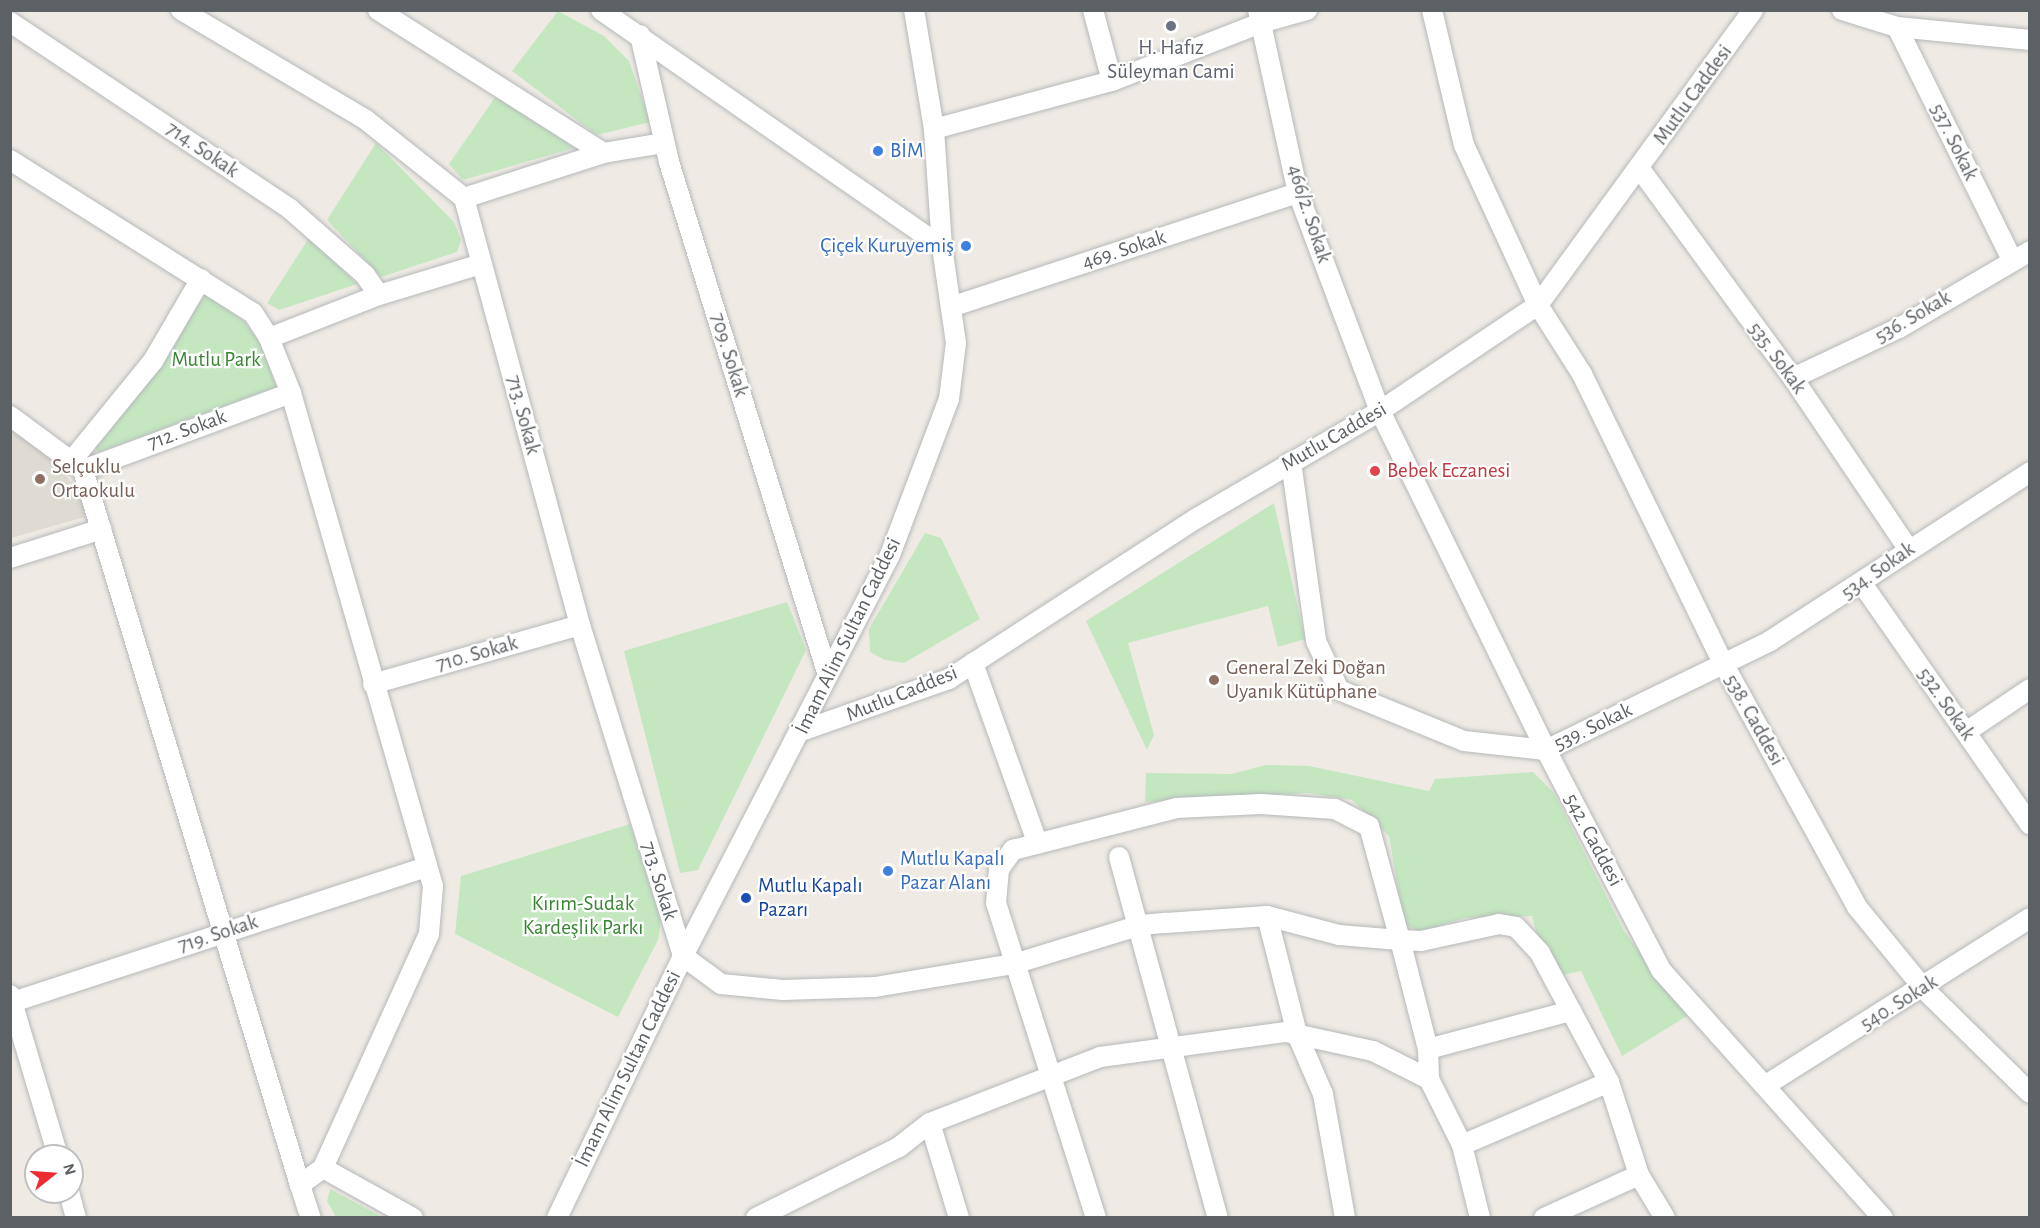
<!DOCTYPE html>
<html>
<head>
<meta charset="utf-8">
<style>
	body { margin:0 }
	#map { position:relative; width:2040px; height:1228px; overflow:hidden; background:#efebe4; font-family:"Alegreya Sans",sans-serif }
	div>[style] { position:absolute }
	.education>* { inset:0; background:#dfdad2 }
	.green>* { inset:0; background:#c4e7c0 }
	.roads { filter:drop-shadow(0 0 2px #b5b8bb) drop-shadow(0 0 2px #b5b8bb) }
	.minor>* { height:20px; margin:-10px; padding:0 10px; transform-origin:10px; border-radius:10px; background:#fff }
	.dots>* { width:16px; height:16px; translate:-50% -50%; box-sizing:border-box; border:3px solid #fff; border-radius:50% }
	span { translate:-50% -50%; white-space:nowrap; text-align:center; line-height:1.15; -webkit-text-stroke:4.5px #fff; paint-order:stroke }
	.worship-label { font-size:21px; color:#5b616d }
	.street-label { font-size:21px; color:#5c6165 }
	.shop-label { font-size:21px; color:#366cbe }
	.left { translate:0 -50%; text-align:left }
	.right { translate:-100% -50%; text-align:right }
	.park-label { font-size:21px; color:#388533 }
	.education-label { font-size:21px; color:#785e54 }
	.health-label { font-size:21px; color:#be3a42 }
	.transit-label { font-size:21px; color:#164399 }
	.frame { position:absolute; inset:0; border:12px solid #5c6165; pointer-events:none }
	.north { position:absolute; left:24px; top:1144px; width:60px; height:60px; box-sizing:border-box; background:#fff; border:2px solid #bec0c1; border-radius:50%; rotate:73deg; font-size:16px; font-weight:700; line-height:24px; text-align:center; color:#5c6165 }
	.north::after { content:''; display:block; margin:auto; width:21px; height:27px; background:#ed2c32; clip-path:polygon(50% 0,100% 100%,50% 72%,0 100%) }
</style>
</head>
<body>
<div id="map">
	<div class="education">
		<div style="clip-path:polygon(11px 430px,57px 463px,81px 496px,85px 517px,11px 538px)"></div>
	</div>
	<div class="green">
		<div style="clip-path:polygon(558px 11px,604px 36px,629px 61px,650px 122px,597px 135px,512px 71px)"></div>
		<div style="clip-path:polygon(496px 96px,574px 148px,463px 180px,449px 164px)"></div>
		<div style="clip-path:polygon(376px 143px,454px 222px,461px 240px,457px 252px,381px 277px,327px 220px)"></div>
		<div style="clip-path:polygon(309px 238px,357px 284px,279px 310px,267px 303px)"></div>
		<div style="clip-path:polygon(206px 295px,245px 322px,262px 346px,276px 387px,99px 452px,91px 444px)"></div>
		<div style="clip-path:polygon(1274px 503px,1305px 639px,1278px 647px,1268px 606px,1128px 643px,1154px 735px,1147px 750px,1086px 621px)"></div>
		<div style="clip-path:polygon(925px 533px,941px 538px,980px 619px,904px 663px,885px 660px,870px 652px,869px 629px)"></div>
		<div style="clip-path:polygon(787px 602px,806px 650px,698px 870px,680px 873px,624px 651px)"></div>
		<div style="clip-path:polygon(1266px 765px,1309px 766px,1429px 791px,1435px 779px,1533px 772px,1554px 793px,1624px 931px,1687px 1016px,1622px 1056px,1581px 971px,1562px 975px,1541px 950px,1532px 916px,1464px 918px,1420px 932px,1404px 924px,1389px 836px,1352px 800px,1309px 793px,1145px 802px,1146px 773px,1231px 774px)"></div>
		<div style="clip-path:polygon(630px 824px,661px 921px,658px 940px,618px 1017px,455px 934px,461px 876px)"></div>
		<div style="clip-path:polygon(330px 1189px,382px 1217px,336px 1217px,327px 1201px)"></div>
	</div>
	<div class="roads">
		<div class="minor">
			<div style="left:181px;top:10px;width:215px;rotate:30.7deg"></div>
			<div style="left:366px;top:120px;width:125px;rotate:38.5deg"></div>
			<div style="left:464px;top:198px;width:442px;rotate:74.8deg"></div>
			<div style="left:580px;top:625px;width:347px;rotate:72.7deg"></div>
			<div style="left:683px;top:956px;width:47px;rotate:36.4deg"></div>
			<div style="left:721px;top:984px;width:62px;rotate:5.5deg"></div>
			<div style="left:783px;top:990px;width:92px;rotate:-1.9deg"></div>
			<div style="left:875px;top:987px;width:141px;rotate:-9.4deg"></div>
			<div style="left:1014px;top:964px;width:133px;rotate:-17.1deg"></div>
			<div style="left:1141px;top:925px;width:25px;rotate:-5deg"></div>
			<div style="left:1166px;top:923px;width:101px;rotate:-4deg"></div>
			<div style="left:1267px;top:916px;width:74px;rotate:14.8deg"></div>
			<div style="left:1339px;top:935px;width:61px;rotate:4.7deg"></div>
			<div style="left:1400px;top:940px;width:113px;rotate:75.6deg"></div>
			<div style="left:1428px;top:1049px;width:30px;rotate:88deg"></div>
			<div style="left:1429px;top:1079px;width:74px;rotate:63.4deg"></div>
			<div style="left:1462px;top:1145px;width:75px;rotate:76.1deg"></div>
			<div style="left:378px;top:10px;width:267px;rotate:32.4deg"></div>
			<div style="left:601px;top:10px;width:415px;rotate:34.8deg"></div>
			<div style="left:1093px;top:10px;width:73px;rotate:75deg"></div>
			<div style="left:1258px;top:10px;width:187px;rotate:77.7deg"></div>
			<div style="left:1298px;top:193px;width:233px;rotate:69.4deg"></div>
			<div style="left:1380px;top:411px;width:377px;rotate:63.9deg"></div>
			<div style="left:1546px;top:750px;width:248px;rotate:62.4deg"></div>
			<div style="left:1661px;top:970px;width:333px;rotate:48.2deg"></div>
			<div style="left:1432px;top:10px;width:139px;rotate:76.7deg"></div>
			<div style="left:1464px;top:145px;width:176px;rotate:65.2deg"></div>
			<div style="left:1538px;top:305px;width:82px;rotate:57.5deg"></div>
			<div style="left:1582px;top:374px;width:322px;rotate:64deg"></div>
			<div style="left:1723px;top:663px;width:278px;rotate:61.2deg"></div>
			<div style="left:1857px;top:907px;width:106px;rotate:50.7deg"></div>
			<div style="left:1924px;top:989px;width:148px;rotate:44.5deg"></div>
			<div style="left:1842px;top:10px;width:58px;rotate:17.2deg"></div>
			<div style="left:1897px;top:27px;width:134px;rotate:5.6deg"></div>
			<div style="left:10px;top:22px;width:337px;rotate:33.7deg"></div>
			<div style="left:290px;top:209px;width:100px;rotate:41.3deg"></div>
			<div style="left:365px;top:275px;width:24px;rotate:55deg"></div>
			<div style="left:1897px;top:27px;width:258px;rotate:63.7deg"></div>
			<div style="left:640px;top:35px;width:130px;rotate:77.1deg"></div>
			<div style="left:669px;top:162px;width:534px;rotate:72.79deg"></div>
			<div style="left:934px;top:129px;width:184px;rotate:-15.1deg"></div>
			<div style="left:1112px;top:81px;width:160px;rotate:-21.3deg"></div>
			<div style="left:1261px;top:23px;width:48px;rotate:-15.8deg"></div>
			<div style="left:10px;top:160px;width:287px;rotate:32.2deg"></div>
			<div style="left:253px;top:313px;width:30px;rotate:57deg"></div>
			<div style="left:269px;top:338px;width:59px;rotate:68.2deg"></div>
			<div style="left:291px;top:393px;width:513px;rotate:73.93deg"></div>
			<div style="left:433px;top:886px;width:48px;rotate:94.8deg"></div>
			<div style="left:429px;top:934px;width:257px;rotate:114.4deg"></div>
			<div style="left:323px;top:1168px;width:29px;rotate:144deg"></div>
			<div style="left:300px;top:1185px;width:35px;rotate:72deg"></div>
			<div style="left:1640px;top:169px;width:259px;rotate:53.8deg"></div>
			<div style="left:1793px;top:378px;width:207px;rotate:56deg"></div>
			<div style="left:464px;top:198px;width:146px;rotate:-17.9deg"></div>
			<div style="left:603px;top:153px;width:62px;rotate:-9.3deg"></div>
			<div style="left:951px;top:307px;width:365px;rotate:-18.2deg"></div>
			<div style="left:269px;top:338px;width:118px;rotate:-21.4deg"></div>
			<div style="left:379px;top:295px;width:107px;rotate:-16.9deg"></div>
			<div style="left:1793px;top:378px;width:117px;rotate:-25.3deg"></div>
			<div style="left:1899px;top:328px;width:152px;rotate:-30.4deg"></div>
			<div style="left:10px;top:416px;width:91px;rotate:36.5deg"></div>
			<div style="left:83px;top:470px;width:747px;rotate:73.12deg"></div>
			<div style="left:73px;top:459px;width:127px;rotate:-50.8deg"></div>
			<div style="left:153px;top:361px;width:95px;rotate:-59.7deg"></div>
			<div style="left:1291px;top:462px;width:181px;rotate:82deg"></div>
			<div style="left:1316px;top:641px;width:54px;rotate:64.9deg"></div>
			<div style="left:1339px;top:690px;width:135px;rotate:22.2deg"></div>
			<div style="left:1464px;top:741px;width:82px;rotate:6.3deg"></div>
			<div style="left:1546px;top:750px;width:249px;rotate:-25.9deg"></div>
			<div style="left:1770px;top:641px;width:310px;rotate:-33deg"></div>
			<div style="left:83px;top:470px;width:222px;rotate:-20.3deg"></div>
			<div style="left:10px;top:558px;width:96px;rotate:-17.5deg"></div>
			<div style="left:1863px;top:585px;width:292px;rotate:55.1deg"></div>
			<div style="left:973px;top:663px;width:190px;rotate:70.3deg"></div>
			<div style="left:373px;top:684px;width:215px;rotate:-15.9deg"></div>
			<div style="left:804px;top:730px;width:154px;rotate:-19.4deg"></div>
			<div style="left:949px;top:679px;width:296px;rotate:-33deg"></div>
			<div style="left:1197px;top:518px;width:212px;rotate:-30.3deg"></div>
			<div style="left:1380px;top:411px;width:190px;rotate:-33.9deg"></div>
			<div style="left:1538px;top:305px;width:365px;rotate:-53.9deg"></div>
			<div style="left:1966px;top:732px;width:77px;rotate:-33.9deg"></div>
			<div style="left:1119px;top:857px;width:374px;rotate:74.7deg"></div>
			<div style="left:1267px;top:916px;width:122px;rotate:75.7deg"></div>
			<div style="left:1297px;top:1034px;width:65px;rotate:66.6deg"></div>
			<div style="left:1323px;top:1094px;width:126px;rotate:79.9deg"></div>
			<div style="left:10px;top:995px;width:168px;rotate:73.4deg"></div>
			<div style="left:13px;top:1002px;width:432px;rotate:-18.1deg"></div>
			<div style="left:1428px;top:1049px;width:148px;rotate:-14.9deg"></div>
			<div style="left:1571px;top:1011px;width:81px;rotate:61.8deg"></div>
			<div style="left:1766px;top:1085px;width:312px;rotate:-32.3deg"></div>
			<div style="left:930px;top:1123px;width:99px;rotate:73deg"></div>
			<div style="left:1462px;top:1145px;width:160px;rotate:-23.2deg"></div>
			<div style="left:1609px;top:1082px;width:98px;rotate:72.1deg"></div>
			<div style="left:1639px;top:1175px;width:50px;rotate:58.8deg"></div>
			<div style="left:323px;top:1168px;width:103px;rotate:29.1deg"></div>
			<div style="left:69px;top:1192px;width:27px;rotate:75deg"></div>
			<div style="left:557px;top:1218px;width:291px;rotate:-64.3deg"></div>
			<div style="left:683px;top:956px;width:451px;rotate:-62.7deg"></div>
			<div style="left:890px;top:555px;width:167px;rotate:-69.3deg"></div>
			<div style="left:949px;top:399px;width:56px;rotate:-82.9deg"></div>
			<div style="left:956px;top:343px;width:97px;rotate:-98.3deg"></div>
			<div style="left:942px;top:247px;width:118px;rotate:-93.9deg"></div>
			<div style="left:934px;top:129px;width:121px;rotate:-99.5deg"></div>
			<div style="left:756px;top:1218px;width:160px;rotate:-26.4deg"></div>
			<div style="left:899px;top:1147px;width:39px;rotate:-38deg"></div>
			<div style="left:930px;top:1123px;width:182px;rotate:-21.2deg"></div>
			<div style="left:1100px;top:1057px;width:188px;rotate:-7.7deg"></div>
			<div style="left:1286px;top:1032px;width:89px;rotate:12.3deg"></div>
			<div style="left:1373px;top:1051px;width:63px;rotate:26.6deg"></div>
			<div style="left:1096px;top:1218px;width:330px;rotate:-107.6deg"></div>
			<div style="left:996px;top:903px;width:34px;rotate:-85deg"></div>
			<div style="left:999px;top:869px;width:24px;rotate:-54deg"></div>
			<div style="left:1013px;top:850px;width:168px;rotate:-14.4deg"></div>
			<div style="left:1176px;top:808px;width:85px;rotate:-2.7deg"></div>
			<div style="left:1261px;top:804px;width:74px;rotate:3.9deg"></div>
			<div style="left:1335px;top:809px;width:38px;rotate:27deg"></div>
			<div style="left:1369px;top:826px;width:118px;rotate:74.8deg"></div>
			<div style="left:1400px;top:940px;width:21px;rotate:3deg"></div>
			<div style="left:1421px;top:941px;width:80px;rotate:-12.3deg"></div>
			<div style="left:1499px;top:924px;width:17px;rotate:10deg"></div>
			<div style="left:1516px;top:927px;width:35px;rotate:47deg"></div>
			<div style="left:1540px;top:953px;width:66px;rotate:61.9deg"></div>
			<div style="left:1544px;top:1218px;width:104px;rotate:-24.4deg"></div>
		</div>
	</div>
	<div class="dots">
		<div style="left:1171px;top:26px;background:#6b7280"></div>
		<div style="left:878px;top:151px;background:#3f7fe0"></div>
		<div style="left:966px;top:246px;background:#3f7fe0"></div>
		<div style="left:1375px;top:471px;background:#e0444e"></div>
		<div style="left:40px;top:479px;background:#8d6e63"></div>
		<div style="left:1214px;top:680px;background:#8d6e63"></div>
		<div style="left:888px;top:871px;background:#3f7fe0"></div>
		<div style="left:746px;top:898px;background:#1a4fb4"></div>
	</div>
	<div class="worship-label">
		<span style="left:1171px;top:60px">H. Hafız<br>Süleyman Cami</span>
	</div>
	<div class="street-label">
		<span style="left:1693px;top:95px;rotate:-54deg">Mutlu Caddesi</span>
		<span style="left:1954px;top:142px;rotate:64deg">537. Sokak</span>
		<span style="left:202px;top:150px;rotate:34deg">714. Sokak</span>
		<span style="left:1309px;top:214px;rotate:72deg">466/2. Sokak</span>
		<span style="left:1124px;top:250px;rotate:-18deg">469. Sokak</span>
		<span style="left:1913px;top:317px;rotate:-30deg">536. Sokak</span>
		<span style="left:729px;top:355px;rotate:73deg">709. Sokak</span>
		<span style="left:1777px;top:358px;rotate:54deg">535. Sokak</span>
		<span style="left:523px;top:415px;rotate:75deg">713. Sokak</span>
		<span style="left:187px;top:430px;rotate:-20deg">712. Sokak</span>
		<span style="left:1334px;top:437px;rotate:-30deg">Mutlu Caddesi</span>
		<span style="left:1878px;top:571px;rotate:-35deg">534. Sokak</span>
		<span style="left:848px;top:636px;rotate:-64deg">İmam Alim Sultan Caddesi</span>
		<span style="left:477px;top:654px;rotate:-16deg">710. Sokak</span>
		<span style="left:902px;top:694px;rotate:-22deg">Mutlu Caddesi</span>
		<span style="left:1946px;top:704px;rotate:55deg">532. Sokak</span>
		<span style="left:1754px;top:720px;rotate:61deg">538. Caddesi</span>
		<span style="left:1593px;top:727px;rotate:-26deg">539. Sokak</span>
		<span style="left:1593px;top:840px;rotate:62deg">542. Caddesi</span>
		<span style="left:659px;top:881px;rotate:73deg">713. Sokak</span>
		<span style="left:218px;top:934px;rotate:-18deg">719. Sokak</span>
		<span style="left:1899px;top:1003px;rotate:-32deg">540. Sokak</span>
		<span style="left:628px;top:1069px;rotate:-64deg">İmam Alim Sultan Caddesi</span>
	</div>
	<div class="shop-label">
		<span class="left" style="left:890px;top:151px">BİM</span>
		<span class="right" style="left:954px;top:246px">Çiçek Kuruyemiş</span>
		<span class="left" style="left:900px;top:871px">Mutlu Kapalı<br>Pazar Alanı</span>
	</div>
	<div class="park-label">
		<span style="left:216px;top:360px">Mutlu Park</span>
		<span style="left:583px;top:916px">Kırım-Sudak<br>Kardeşlik Parkı</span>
	</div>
	<div class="education-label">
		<span class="left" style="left:52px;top:479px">Selçuklu<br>Ortaokulu</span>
		<span class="left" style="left:1226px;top:680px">General Zeki Doğan<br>Uyanık Kütüphane</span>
	</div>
	<div class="health-label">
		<span class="left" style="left:1387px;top:471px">Bebek Eczanesi</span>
	</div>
	<div class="transit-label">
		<span class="left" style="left:758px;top:898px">Mutlu Kapalı<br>Pazarı</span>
	</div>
	<div class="frame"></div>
	<div class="north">N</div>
</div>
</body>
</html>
